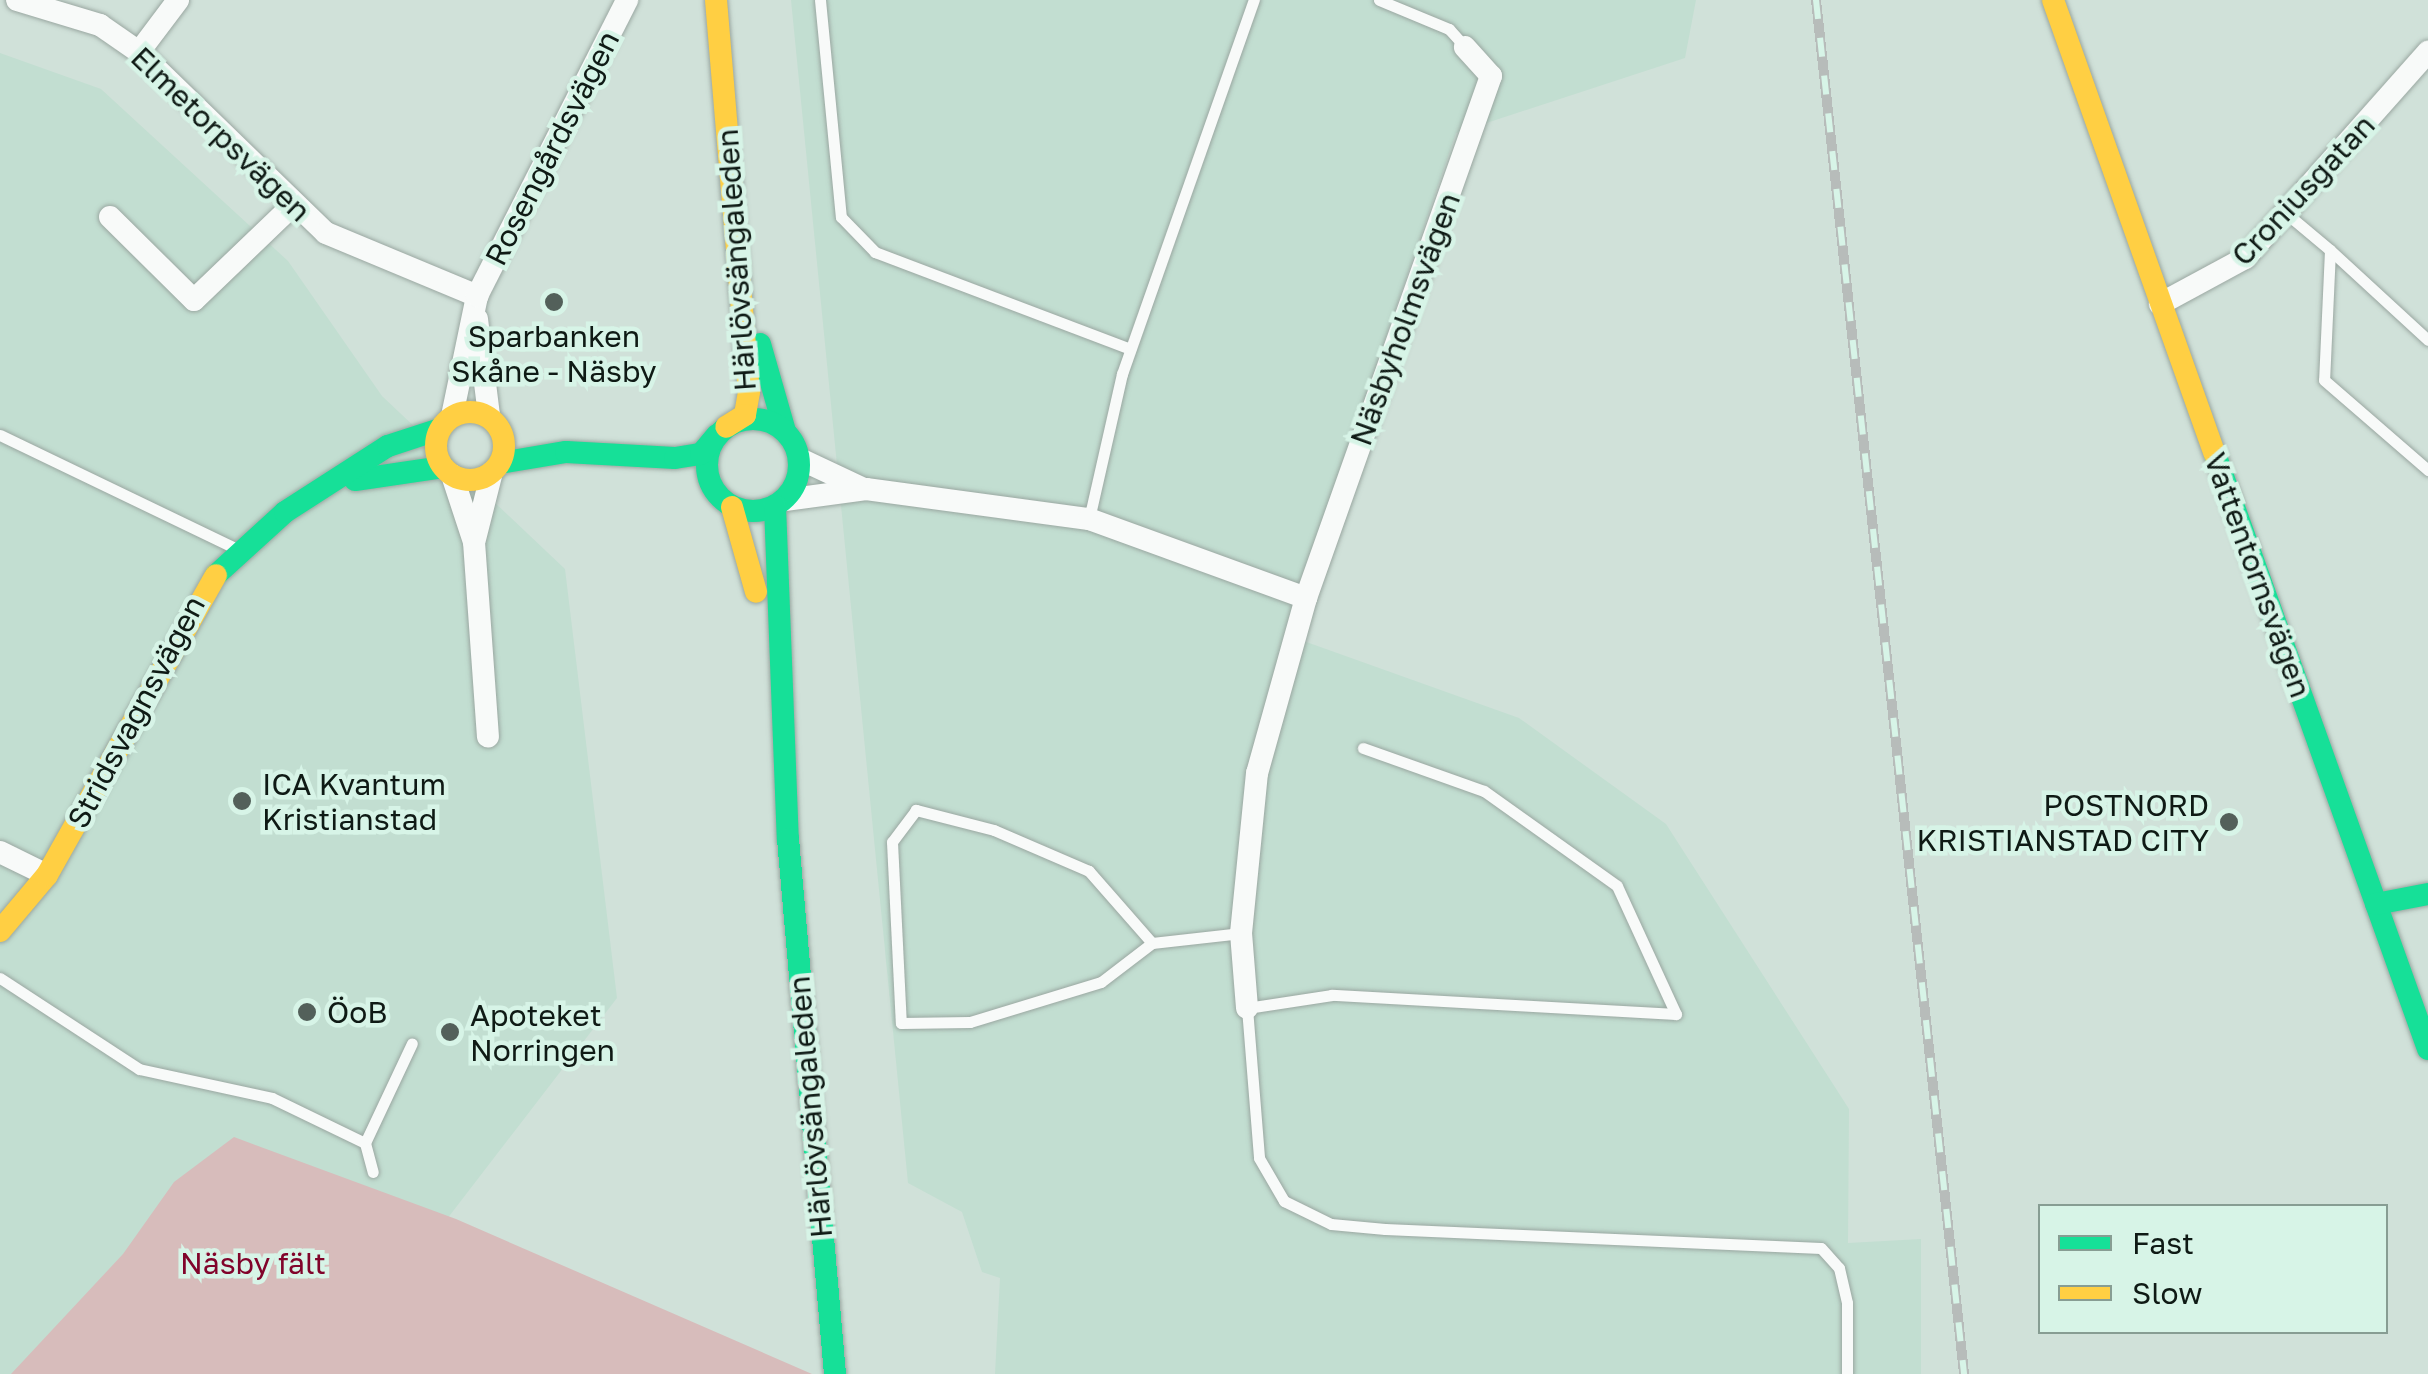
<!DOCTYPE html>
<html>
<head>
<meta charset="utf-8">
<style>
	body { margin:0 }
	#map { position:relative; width:2428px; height:1374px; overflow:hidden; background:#d0e1d9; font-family:"Golos Text",sans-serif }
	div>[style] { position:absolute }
	.built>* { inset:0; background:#c2ded1 }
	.green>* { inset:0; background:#d7bcbb }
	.roads { filter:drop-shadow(0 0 2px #9aa7a1) drop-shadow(0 0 2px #9aa7a1) }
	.lane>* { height:11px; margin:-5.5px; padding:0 5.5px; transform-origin:5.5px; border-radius:5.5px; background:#f8faf9 }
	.street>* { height:22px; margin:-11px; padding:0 11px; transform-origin:11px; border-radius:11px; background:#f8faf9 }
	.fast>* { height:22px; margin:-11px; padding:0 11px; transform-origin:11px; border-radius:11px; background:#16e098 }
	.fast>.ring { margin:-11px; padding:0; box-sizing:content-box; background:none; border:22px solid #16e098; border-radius:50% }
	.slow>* { height:22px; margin:-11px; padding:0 11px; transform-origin:11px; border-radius:11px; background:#ffcf43 }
	.slow>.ring { margin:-11px; padding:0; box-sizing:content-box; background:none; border:22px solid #ffcf43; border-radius:50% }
	.rail>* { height:10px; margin-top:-5px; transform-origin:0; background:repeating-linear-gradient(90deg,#d7f4e7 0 19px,#b7bcba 0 38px); box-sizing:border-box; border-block:2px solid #b7bcba }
	.dots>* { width:28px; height:28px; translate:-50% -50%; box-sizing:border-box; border:5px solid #d7f4e7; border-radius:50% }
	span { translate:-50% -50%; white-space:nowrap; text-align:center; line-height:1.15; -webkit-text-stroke:9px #d7f4e7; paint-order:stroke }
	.street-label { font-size:30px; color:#0f1a15 }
	.poi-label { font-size:30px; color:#0f1a15 }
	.left { translate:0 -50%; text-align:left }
	.right { translate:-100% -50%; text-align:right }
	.park-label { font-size:30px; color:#81042b }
	.legend { position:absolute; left:2038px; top:1204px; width:350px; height:130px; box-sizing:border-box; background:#d7f4e7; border:2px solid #879d93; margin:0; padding:12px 18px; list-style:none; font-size:30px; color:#0f1a15 }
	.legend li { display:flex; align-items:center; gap:20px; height:50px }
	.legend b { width:50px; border:2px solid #879d93 }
</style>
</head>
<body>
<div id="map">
	<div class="built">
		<div style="clip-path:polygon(791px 0,1696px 0,1685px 58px,1456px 133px,1284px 634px,1519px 718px,1666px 824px,1849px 1109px,1848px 1243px,1921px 1239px,1921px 1374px,995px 1374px,1000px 1278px,982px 1272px,962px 1212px,908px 1183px)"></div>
		<div style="clip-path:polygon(0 53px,101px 89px,288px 261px,382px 396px,565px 569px,617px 998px,447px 1219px,21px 1374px,0 1374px)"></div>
	</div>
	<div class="green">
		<div style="clip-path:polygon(234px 1137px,456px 1219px,812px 1374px,11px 1374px,123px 1254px,174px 1182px)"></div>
	</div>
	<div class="roads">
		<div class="lane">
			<div style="left:820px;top:0;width:218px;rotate:84.5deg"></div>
			<div style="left:841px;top:217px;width:49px;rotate:45.8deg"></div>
			<div style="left:875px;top:252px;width:273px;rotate:20.8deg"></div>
			<div style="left:1379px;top:0;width:76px;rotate:22.5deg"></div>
			<div style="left:1449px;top:29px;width:24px;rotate:48deg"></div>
			<div style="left:2287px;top:214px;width:56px;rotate:39.9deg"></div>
			<div style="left:2330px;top:250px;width:130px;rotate:92.6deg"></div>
			<div style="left:2324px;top:380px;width:138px;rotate:40.9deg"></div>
			<div style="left:2330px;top:250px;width:133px;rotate:42.6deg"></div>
			<div style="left:0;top:435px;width:263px;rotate:25.7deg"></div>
			<div style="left:1089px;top:519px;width:149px;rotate:-77.2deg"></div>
			<div style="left:1122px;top:374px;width:397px;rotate:-70.6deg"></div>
			<div style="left:1363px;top:748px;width:128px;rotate:19.6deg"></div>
			<div style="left:1484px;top:791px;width:163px;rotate:35.5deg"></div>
			<div style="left:1617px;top:886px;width:141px;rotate:65.3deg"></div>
			<div style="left:1676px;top:1014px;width:345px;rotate:-176.8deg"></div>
			<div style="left:1332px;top:995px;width:86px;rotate:171.3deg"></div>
			<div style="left:1247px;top:1008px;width:150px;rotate:85.4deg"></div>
			<div style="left:1259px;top:1158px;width:50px;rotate:59.8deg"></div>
			<div style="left:1284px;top:1201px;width:52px;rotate:26.1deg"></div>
			<div style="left:1331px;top:1224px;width:54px;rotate:5.3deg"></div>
			<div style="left:1385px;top:1229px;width:436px;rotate:2.5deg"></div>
			<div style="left:1821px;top:1248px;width:27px;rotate:48deg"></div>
			<div style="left:1839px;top:1268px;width:36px;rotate:77deg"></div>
			<div style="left:1847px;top:1303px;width:71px;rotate:90deg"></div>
			<div style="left:1152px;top:943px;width:96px;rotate:-131.2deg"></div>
			<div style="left:1089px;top:871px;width:103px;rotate:-156.7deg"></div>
			<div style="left:994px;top:830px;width:81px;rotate:-165.6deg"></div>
			<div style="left:916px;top:810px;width:40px;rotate:127deg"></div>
			<div style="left:892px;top:842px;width:181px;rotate:87.2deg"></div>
			<div style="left:901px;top:1023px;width:69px;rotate:-0.8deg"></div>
			<div style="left:970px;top:1022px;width:137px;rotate:-17deg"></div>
			<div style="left:1101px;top:982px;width:64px;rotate:-37.4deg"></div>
			<div style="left:1152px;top:943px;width:90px;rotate:-6.4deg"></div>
			<div style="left:0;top:978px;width:166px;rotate:33.2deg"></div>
			<div style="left:139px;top:1069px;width:136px;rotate:12.3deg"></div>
			<div style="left:272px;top:1098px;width:103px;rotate:25.8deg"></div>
			<div style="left:365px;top:1143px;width:30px;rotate:75deg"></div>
			<div style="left:365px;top:1143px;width:110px;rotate:-64.8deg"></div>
		</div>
		<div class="street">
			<div style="left:17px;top:0;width:87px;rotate:16.8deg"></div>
			<div style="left:100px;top:25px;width:47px;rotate:34.7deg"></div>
			<div style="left:139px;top:52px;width:260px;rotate:44.1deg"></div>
			<div style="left:326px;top:233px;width:164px;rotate:22.6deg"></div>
			<div style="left:139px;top:52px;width:65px;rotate:-53.1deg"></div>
			<div style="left:110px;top:217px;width:118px;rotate:44.7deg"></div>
			<div style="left:194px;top:300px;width:137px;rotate:-43.8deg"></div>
			<div style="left:2160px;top:304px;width:97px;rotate:-28.4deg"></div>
			<div style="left:2245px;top:258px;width:276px;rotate:-48.4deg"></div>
			<div style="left:477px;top:319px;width:98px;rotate:82.9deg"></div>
			<div style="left:452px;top:416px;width:123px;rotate:-78.2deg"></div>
			<div style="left:477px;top:296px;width:332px;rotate:-63.1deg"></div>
			<div style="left:800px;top:459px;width:68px;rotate:25.1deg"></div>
			<div style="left:452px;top:475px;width:71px;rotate:71.8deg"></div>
			<div style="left:474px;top:542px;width:195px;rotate:85.9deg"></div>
			<div style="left:785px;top:500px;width:82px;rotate:-7.7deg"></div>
			<div style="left:866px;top:489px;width:225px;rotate:7.7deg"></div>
			<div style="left:1089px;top:519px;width:231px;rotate:20deg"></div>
			<div style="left:1306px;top:598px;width:182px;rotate:105.6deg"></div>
			<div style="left:1257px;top:773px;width:161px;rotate:95.7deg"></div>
			<div style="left:1241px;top:933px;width:75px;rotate:85.4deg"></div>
			<div style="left:475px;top:539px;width:69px;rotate:-75.8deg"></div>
			<div style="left:1306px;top:598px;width:554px;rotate:-70.49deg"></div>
			<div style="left:1491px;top:76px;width:39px;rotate:-132deg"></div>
			<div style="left:0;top:852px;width:52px;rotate:26.1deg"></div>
		</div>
		<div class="fast">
			<div style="left:760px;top:344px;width:91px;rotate:74deg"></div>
			<div class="ring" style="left:707px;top:419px;width:70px;height:70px"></div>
			<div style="left:2215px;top:454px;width:632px;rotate:70.3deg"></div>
			<div style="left:500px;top:463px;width:67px;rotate:-9.5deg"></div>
			<div style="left:566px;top:452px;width:109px;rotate:3.2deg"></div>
			<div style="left:675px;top:458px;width:26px;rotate:-9deg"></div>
			<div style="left:701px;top:454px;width:25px;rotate:-50deg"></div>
			<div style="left:355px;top:480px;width:89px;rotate:-8.4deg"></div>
			<div style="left:775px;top:506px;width:333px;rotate:87.8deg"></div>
			<div style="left:788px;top:839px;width:537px;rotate:84.98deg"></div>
			<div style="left:216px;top:575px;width:93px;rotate:-42.4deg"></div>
			<div style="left:285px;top:512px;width:122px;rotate:-32.7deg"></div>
			<div style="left:388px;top:446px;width:55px;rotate:-18.1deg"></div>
			<div style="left:2376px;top:904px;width:53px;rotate:-10.9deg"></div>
		</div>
		<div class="slow">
			<div style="left:716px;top:0;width:393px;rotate:85.2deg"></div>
			<div style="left:749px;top:392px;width:23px;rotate:100deg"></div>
			<div style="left:745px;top:415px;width:22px;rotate:148deg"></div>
			<div style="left:2053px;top:0;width:482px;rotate:70.4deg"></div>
			<div class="ring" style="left:436px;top:412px;width:46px;height:46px"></div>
			<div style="left:732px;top:507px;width:88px;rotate:74.2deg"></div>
			<div style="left:0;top:931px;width:73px;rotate:-50deg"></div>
			<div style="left:47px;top:875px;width:344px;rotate:-60.6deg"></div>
		</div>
	</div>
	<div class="rail">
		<div style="left:1816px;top:0;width:1382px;rotate:83.85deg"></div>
	</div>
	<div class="dots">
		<div style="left:554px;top:302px;background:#53605a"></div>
		<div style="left:242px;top:801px;background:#53605a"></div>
		<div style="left:2229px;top:822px;background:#53605a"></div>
		<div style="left:307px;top:1012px;background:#53605a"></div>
		<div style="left:450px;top:1032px;background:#53605a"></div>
	</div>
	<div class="street-label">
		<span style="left:221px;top:134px;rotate:44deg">Elmetorpsvägen</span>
		<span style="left:552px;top:148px;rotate:-63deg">Rosengårdsvägen</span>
		<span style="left:2303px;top:190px;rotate:-47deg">Croniusgatan</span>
		<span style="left:736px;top:260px;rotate:-94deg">Härlövsängaleden</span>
		<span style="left:1405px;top:319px;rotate:-70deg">Näsbyholmsvägen</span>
		<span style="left:2258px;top:575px;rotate:70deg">Vattentornsvägen</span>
		<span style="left:136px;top:712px;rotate:-62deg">Stridsvagnsvägen</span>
		<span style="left:810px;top:1107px;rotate:-95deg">Härlövsängaleden</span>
	</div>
	<div class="poi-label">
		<span style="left:554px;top:353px">Sparbanken<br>Skåne - Näsby</span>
		<span class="left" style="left:262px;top:801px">ICA Kvantum<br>Kristianstad</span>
		<span class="right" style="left:2209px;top:822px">POSTNORD<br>KRISTIANSTAD CITY</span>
		<span class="left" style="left:327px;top:1012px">ÖoB</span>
		<span class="left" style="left:470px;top:1032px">Apoteket<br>Norringen</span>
	</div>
	<div class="park-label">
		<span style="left:253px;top:1263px">Näsby fält</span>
	</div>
	<ul class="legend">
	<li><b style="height:12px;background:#16e098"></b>Fast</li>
	<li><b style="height:12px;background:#ffcf43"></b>Slow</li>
	</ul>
</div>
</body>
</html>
